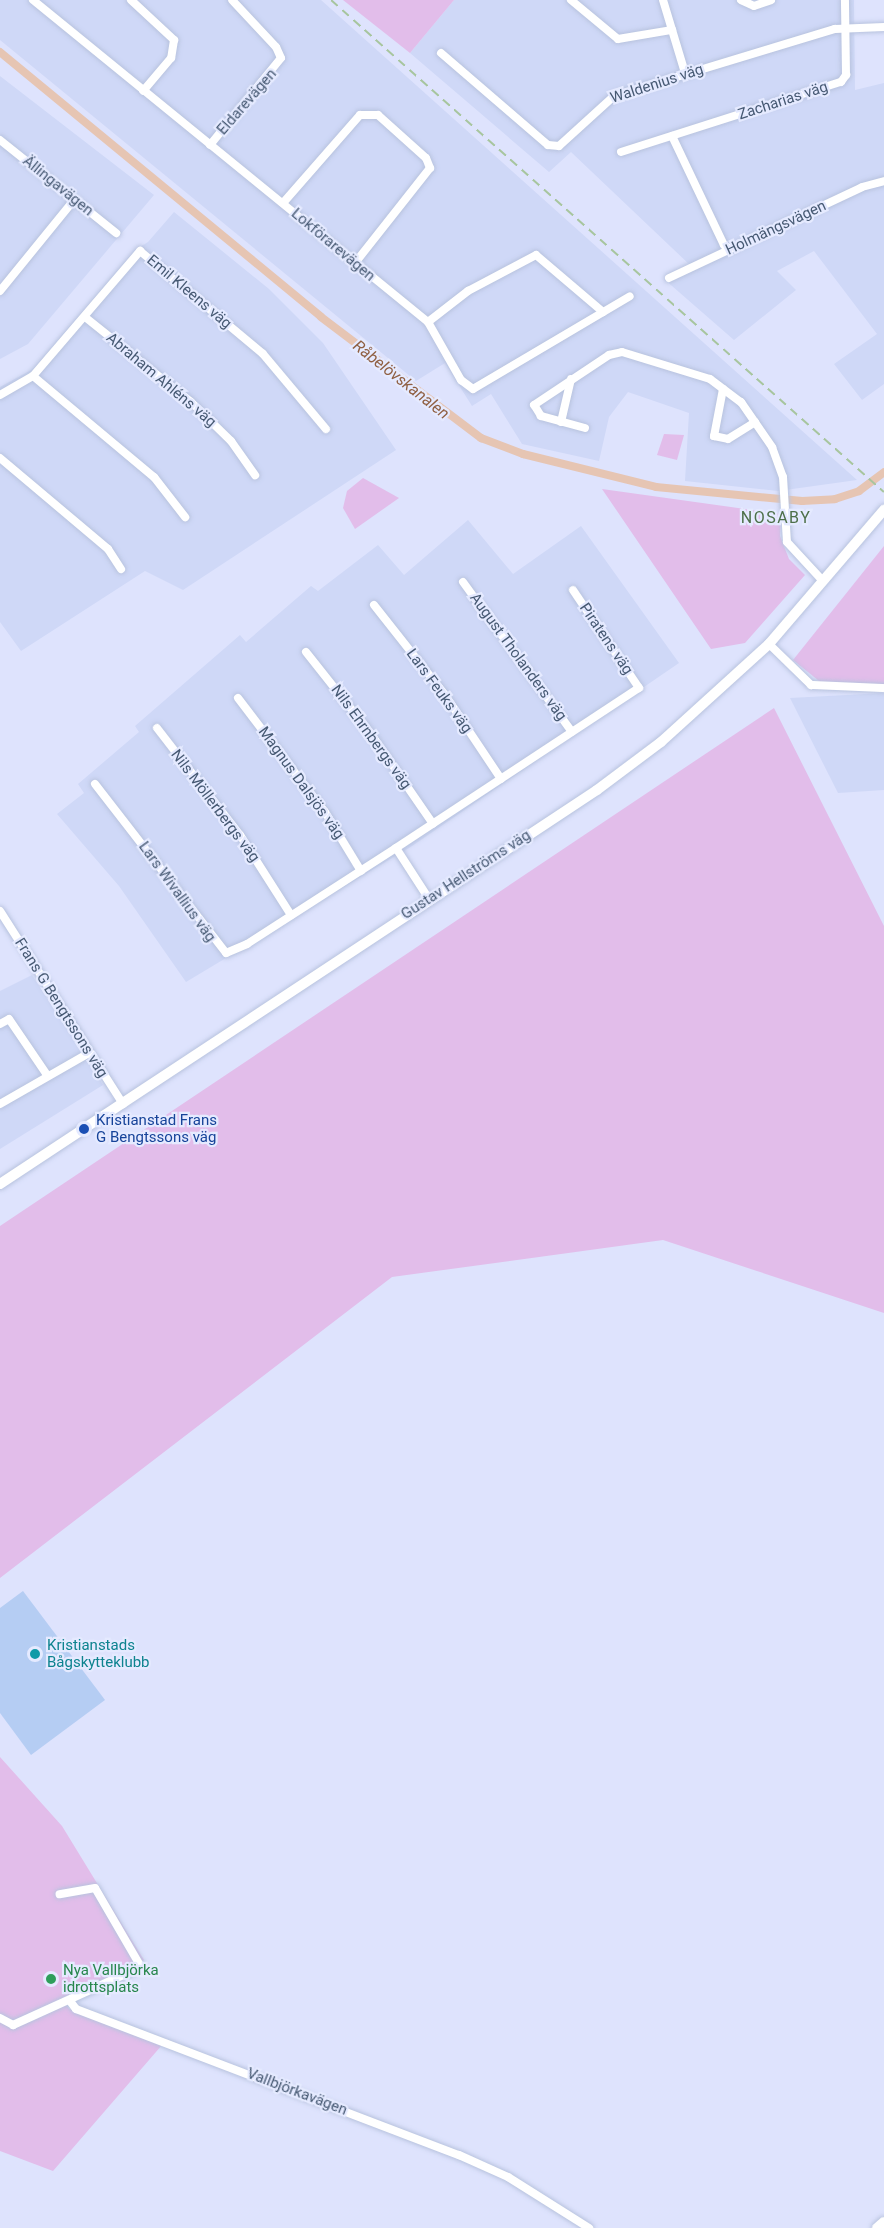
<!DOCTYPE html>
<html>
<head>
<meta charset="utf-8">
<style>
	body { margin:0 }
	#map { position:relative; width:884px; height:2228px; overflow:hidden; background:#dee3fd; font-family:Roboto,sans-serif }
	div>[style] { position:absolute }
	.residential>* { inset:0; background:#cfd8f7 }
	.green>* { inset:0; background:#e2bdea }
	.canal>* { height:8px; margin:-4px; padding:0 4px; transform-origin:4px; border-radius:4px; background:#e6c5b3 }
	.building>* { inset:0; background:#b5cdf3 }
	.roads { filter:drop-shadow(0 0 2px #b8c3de) drop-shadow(0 0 2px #b8c3de) }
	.street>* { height:8px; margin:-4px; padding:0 4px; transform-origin:4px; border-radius:4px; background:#fff }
	.secondary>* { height:10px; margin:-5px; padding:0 5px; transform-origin:5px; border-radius:5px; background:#fff }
	.rail>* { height:2px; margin-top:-1px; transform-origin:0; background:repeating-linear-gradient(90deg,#a7c59e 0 9px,transparent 0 15px) }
	.dots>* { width:16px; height:16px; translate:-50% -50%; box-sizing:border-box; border:3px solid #e5eaff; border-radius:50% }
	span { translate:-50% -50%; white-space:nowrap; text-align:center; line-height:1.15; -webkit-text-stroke:4.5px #e5eaff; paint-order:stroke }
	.street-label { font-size:15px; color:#465973 }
	.transit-label { font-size:15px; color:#164399 }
	.left { translate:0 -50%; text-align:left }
	.culture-label { font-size:15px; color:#0d838f }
	.leisure-label { font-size:15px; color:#27864d }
	.water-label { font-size:16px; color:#8f5f42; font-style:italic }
	.neighbourhood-label { font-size:16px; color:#4d6f49; letter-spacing:1.5px }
</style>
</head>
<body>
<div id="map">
	<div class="residential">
		<div style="clip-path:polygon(0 0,321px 0,857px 480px,778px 491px,685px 481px,689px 413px,628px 392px,609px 417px,599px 461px,522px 444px,491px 394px,472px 406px,445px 363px,416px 381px,0 40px)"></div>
		<div style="clip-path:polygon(454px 0,854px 0,855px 90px,884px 83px,884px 384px,862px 400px,834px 364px,877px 334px,814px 251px,777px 271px,796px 290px,734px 340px,664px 279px,691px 266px,571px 152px,549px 172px,410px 53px)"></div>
		<div style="clip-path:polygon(0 76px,154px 195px,28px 344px,0 359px)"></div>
		<div style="clip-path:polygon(174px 212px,269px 289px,323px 343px,396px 450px,183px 590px,145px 571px,21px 651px,0 622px,0 387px,33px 369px,135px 250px,148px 242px)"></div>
		<div style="clip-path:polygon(468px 520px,513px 574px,581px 526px,679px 663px,412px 846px,186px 982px,119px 886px,57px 814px,84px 793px,78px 784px,139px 732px,135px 726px,240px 635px,246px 642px,311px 586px,318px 591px,378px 545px,404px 575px)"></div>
		<div style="clip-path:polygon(884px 693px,884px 790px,838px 793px,790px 698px)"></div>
		<div style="clip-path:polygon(32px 975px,103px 1085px,0 1149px,0 991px)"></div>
	</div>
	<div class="green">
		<div style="clip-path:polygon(343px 0,454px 0,410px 53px)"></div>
		<div style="clip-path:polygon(664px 434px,684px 435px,677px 460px,657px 455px)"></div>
		<div style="clip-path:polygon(363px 478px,399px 498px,355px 529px,343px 508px,347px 491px)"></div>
		<div style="clip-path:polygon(602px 489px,781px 514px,780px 536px,789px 559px,805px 575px,745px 643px,711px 649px)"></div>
		<div style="clip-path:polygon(884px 546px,884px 684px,824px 685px,793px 660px)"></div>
		<div style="clip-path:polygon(774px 708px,884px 926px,884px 1313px,663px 1240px,392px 1277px,0 1578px,0 1226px)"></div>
		<div style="clip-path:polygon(0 1757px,62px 1826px,144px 1960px,62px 1998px,69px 2009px,162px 2045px,53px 2171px,0 2151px)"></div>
	</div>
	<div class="canal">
		<div style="left:0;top:52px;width:416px;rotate:39.5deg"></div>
		<div style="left:321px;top:317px;width:201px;rotate:37.1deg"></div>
		<div style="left:481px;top:438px;width:45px;rotate:20.9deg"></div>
		<div style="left:523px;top:454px;width:137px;rotate:13.9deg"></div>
		<div style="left:656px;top:487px;width:147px;rotate:5.5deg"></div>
		<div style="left:802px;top:501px;width:33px;rotate:-3deg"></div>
		<div style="left:835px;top:499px;width:25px;rotate:-18deg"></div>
		<div style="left:859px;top:491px;width:31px;rotate:-37deg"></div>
	</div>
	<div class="building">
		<div style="clip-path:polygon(23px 1591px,105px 1700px,31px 1755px,0 1713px,0 1608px)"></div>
	</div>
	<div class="roads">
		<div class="street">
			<div style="left:33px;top:0;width:510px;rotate:39.19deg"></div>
			<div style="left:428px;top:322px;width:67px;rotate:60.4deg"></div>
			<div style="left:461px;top:380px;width:15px;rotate:37deg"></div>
			<div style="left:473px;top:389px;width:182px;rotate:-30.6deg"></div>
			<div style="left:131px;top:0;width:59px;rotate:42.9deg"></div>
			<div style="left:174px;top:40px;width:18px;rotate:99deg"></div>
			<div style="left:171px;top:58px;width:43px;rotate:130.3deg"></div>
			<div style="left:571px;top:0;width:61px;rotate:39.7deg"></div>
			<div style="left:618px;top:39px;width:55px;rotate:-9.5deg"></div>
			<div style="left:663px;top:0;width:76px;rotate:73.2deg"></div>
			<div style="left:741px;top:0;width:14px;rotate:25deg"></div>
			<div style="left:754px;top:6px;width:18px;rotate:-19deg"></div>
			<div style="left:441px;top:53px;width:141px;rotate:40.7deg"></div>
			<div style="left:548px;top:145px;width:11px;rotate:5deg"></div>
			<div style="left:559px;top:146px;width:74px;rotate:-42.3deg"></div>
			<div style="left:614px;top:96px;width:231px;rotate:-16.9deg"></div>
			<div style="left:835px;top:29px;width:49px;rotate:-2.3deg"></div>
			<div style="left:672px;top:136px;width:121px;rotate:64.5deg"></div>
			<div style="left:724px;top:245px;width:7px;rotate:34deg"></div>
			<div style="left:0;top:140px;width:149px;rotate:38.7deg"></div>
			<div style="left:210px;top:145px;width:112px;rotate:-50.8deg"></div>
			<div style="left:281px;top:58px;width:12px;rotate:-114deg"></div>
			<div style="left:276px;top:47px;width:64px;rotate:-133.1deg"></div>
			<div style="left:621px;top:152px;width:231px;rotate:-17.7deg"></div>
			<div style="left:841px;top:82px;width:9px;rotate:-54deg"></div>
			<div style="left:846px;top:75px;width:75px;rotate:-90.8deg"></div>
			<div style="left:283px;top:203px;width:117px;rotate:-48.8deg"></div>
			<div style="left:360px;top:115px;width:18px"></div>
			<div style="left:378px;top:115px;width:64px;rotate:41.9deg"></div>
			<div style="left:426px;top:158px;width:11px;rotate:68deg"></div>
			<div style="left:430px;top:168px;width:121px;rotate:128.3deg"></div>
			<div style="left:669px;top:278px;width:213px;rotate:-25.2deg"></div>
			<div style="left:862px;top:187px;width:23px;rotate:-15deg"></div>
			<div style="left:0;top:291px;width:117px;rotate:-50.9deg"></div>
			<div style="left:85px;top:317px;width:136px;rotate:38.7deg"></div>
			<div style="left:191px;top:402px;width:56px;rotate:44.3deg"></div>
			<div style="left:231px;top:441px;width:42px;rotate:54.8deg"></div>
			<div style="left:428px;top:322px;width:51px;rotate:-37.8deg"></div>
			<div style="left:468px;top:291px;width:77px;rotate:-27.9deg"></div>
			<div style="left:536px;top:255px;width:88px;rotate:40.4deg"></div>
			<div style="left:33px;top:376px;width:158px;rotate:39.9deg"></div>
			<div style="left:154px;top:477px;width:51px;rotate:52.2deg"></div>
			<div style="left:723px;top:389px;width:48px;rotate:100.8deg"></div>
			<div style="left:714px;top:436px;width:14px;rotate:12deg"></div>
			<div style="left:728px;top:439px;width:32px;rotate:-32deg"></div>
			<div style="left:0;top:395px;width:38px;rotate:-30deg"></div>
			<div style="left:33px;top:376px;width:165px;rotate:-49.4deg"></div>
			<div style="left:140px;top:251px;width:160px;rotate:39.9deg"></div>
			<div style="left:263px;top:354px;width:98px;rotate:50deg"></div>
			<div style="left:561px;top:422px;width:44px;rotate:-76.9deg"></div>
			<div style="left:585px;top:428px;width:46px;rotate:-164.7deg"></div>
			<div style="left:541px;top:416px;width:13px;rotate:-122deg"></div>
			<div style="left:534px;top:405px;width:90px;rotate:-33.7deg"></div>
			<div style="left:609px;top:355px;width:13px;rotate:-13deg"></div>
			<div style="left:622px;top:352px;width:92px;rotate:17.1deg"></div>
			<div style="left:710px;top:379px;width:39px;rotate:37deg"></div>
			<div style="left:741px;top:402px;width:55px;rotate:55.4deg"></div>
			<div style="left:772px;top:447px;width:32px;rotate:70deg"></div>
			<div style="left:783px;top:477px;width:65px;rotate:86.5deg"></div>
			<div style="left:787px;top:542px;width:53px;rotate:47.3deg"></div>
			<div style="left:0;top:458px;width:141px;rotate:40.1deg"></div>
			<div style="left:108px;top:549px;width:24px;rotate:57deg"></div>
			<div style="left:463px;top:582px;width:185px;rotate:54deg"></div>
			<div style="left:374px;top:605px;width:115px;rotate:51.7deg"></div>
			<div style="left:445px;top:695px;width:101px;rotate:56.3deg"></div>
			<div style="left:769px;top:644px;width:59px;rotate:44.3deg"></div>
			<div style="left:811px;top:685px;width:73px;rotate:2.4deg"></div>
			<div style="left:306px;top:652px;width:105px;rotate:51.6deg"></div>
			<div style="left:371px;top:734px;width:109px;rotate:55.4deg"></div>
			<div style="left:238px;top:698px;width:143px;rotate:52.7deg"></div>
			<div style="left:325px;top:812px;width:69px;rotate:58.6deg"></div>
			<div style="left:157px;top:728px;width:135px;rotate:52.2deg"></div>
			<div style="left:240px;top:835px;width:95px;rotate:57.5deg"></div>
			<div style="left:95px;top:784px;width:214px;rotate:52.2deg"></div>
			<div style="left:226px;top:953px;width:23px;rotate:-23deg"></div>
			<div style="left:247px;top:944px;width:177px;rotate:-32.8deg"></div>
			<div style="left:396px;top:848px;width:61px;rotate:57.1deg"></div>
			<div style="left:396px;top:848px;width:291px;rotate:-33.4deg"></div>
			<div style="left:639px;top:688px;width:118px;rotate:-124deg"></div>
			<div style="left:0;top:911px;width:229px;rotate:57.5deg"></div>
			<div style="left:0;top:1024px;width:10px;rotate:-29deg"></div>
			<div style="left:9px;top:1019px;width:68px;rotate:55.8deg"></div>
			<div style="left:0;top:1104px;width:103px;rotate:-29.8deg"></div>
			<div style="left:70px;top:2001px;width:10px;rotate:53deg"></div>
			<div style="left:76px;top:2009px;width:410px;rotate:20.9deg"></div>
			<div style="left:459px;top:2155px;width:54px;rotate:24.2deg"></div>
			<div style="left:508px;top:2177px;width:96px;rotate:32.2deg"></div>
			<div style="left:0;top:2018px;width:15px;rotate:28deg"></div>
			<div style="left:13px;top:2025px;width:141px;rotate:-24.4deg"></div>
			<div style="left:141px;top:1967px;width:91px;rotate:-120.2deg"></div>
			<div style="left:95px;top:1888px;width:36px;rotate:170deg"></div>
		</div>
		<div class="secondary">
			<div style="left:0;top:1184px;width:715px;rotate:-33.42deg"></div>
			<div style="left:597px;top:790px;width:80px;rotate:-36.9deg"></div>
			<div style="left:661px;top:742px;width:146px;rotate:-42.2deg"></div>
			<div style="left:769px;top:644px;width:177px;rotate:-49.4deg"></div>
			<div style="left:877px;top:2228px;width:9px;rotate:-41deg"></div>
		</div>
	</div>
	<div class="rail">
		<div style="left:331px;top:0;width:740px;rotate:41.66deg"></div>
	</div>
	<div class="dots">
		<div style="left:84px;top:1129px;background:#1a4fb4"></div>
		<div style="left:35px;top:1654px;background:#0f9aa8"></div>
		<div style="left:51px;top:1979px;background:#2e9e5b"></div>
	</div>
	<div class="street-label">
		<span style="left:657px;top:84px;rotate:-18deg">Waldenius väg</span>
		<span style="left:783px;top:101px;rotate:-18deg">Zacharias väg</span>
		<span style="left:247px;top:102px;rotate:-49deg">Eldarevägen</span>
		<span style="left:58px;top:186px;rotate:39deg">Ällingavägen</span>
		<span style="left:776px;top:228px;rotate:-25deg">Holmängsvägen</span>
		<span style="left:333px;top:245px;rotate:40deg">Lokförarevägen</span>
		<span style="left:189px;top:292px;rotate:40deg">Emil Kleens väg</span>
		<span style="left:161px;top:380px;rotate:40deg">Abraham Ahléns väg</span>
		<span style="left:606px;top:639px;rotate:56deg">Piratens väg</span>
		<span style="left:518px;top:657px;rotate:54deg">August Tholanders väg</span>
		<span style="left:439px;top:691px;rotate:54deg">Lars Feuks väg</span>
		<span style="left:371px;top:737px;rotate:54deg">Nils Ehrnbergs väg</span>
		<span style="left:301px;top:783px;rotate:54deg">Magnus Dalsjös väg</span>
		<span style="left:215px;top:806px;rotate:53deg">Nils Möllerbergs väg</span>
		<span style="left:466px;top:875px;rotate:-33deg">Gustav Hellströms väg</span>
		<span style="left:177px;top:892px;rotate:54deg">Lars Wivallius väg</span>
		<span style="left:61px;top:1008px;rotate:58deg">Frans G Bengtssons väg</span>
		<span style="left:297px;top:2092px;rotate:21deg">Vallbjörkavägen</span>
	</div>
	<div class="transit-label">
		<span class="left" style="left:96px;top:1129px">Kristianstad Frans<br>G Bengtssons väg</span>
	</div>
	<div class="culture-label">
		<span class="left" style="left:47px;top:1654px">Kristianstads<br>Bågskytteklubb</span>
	</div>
	<div class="leisure-label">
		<span class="left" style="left:63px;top:1979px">Nya Vallbjörka<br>idrottsplats</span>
	</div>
	<div class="water-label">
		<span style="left:401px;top:380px;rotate:38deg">Råbelövskanalen</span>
	</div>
	<div class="neighbourhood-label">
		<span style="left:776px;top:518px">NOSABY</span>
	</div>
</div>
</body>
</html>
